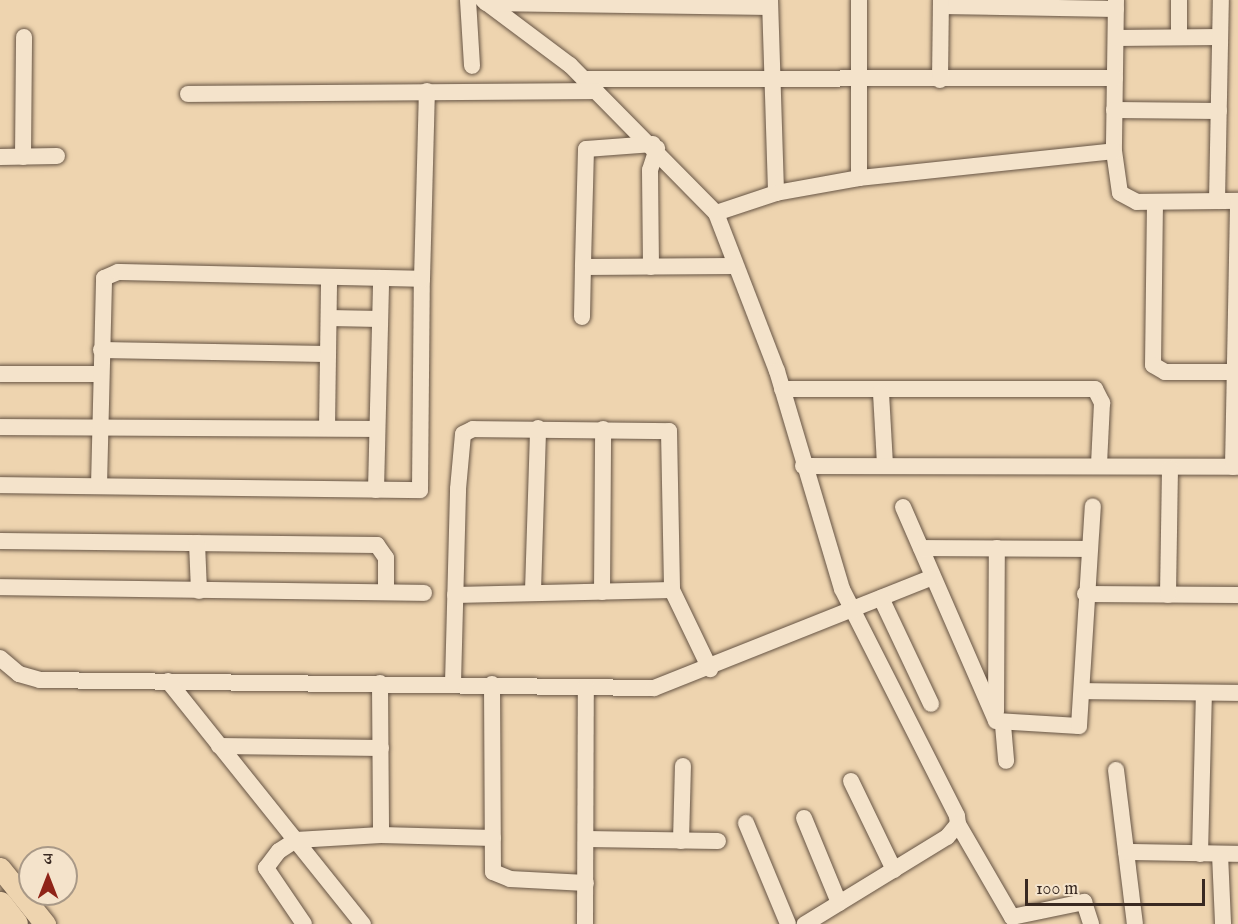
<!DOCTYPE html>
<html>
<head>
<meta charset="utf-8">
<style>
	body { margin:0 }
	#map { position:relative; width:1238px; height:924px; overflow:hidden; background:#eed4af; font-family:"IM FELL English","Noto Serif Devanagari",serif }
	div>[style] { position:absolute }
	.roads { filter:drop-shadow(0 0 2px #665444) drop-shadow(0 0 2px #665444) }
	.minor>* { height:16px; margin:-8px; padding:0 8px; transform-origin:8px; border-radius:8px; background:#f4e3cb }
	.major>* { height:21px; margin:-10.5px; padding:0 10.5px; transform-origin:10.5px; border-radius:10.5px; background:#eed4af }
	.highway>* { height:26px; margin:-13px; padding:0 13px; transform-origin:13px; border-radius:13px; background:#eed4af }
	span { translate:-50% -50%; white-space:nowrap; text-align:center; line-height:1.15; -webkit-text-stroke:4.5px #f4e3cb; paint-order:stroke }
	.north { position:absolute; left:18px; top:846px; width:60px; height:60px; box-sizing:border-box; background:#f4e3cb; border:2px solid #a99987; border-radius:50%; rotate:0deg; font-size:16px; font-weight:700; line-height:24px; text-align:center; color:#392921 }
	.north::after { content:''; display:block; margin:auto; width:21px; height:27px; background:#8f2418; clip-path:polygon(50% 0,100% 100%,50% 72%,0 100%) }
	.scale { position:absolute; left:1025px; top:879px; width:180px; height:27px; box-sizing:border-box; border:3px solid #392921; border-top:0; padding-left:8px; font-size:18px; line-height:21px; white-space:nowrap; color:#392921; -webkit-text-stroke:4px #f4e3cb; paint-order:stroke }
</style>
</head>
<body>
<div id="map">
	<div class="roads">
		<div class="minor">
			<div style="left:468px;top:0;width:66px;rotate:86.5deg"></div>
			<div style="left:483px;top:0;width:109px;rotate:36.8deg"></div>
			<div style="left:570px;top:65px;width:208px;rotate:45.4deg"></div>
			<div style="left:716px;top:213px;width:169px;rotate:68.9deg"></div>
			<div style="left:777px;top:371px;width:227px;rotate:73.4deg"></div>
			<div style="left:842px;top:589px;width:254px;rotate:63.1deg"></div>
			<div style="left:957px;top:816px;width:8px;rotate:83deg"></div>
			<div style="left:958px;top:824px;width:17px;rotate:130deg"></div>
			<div style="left:947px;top:837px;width:167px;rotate:148.5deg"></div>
			<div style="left:770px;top:0;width:193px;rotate:88.2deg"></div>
			<div style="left:859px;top:0;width:178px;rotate:90deg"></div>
			<div style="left:1116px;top:0;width:151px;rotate:90.8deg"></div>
			<div style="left:1114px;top:151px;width:42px;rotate:81.9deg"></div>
			<div style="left:1120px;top:193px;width:19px;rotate:28deg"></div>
			<div style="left:1137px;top:202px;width:101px;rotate:-0.6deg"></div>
			<div style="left:1179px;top:0;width:37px;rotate:90deg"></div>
			<div style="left:486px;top:3px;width:284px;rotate:0.8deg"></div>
			<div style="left:941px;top:6px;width:175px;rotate:1deg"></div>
			<div style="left:1116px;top:38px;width:104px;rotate:-0.6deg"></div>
			<div style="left:584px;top:79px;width:531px;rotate:-0.11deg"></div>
			<div style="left:940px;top:80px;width:80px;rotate:-89.3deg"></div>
			<div style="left:188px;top:94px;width:408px;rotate:-0.4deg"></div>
			<div style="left:1114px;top:110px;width:105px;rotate:0.5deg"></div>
			<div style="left:653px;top:144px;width:67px;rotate:175.7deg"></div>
			<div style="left:586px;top:149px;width:118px;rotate:91.5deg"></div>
			<div style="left:583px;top:267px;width:152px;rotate:-0.4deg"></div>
			<div style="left:0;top:157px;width:57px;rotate:-1deg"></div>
			<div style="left:23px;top:157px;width:120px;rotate:-89.5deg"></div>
			<div style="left:1217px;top:201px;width:201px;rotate:-88.9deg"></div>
			<div style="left:1155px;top:202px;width:163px;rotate:90.7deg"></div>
			<div style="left:1153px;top:365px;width:14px;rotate:30deg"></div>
			<div style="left:1165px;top:372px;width:73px"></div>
			<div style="left:716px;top:213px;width:63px;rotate:-18.4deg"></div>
			<div style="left:776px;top:193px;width:84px;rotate:-10.2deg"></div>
			<div style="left:859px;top:178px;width:256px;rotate:-6deg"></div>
			<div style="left:651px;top:267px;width:97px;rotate:-90.6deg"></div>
			<div style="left:650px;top:170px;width:23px;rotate:-72deg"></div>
			<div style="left:582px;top:317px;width:50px;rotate:-88.9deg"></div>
			<div style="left:329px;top:318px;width:51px;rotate:1.1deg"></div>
			<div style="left:101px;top:350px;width:225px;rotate:1deg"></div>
			<div style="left:0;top:374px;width:101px"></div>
			<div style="left:782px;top:389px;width:313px"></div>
			<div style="left:1095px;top:389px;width:16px;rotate:63deg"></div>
			<div style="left:1102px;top:403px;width:61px;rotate:92.8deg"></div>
			<div style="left:881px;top:393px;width:71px;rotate:86.8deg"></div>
			<div style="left:0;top:427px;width:377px;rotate:0.3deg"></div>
			<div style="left:327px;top:428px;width:150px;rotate:-89.2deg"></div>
			<div style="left:803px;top:466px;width:435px;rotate:0.1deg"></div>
			<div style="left:1233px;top:467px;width:266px;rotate:-88.9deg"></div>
			<div style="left:0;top:485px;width:420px;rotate:0.7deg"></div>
			<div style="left:420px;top:490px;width:211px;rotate:-89.5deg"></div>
			<div style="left:99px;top:486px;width:208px;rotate:-88.6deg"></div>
			<div style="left:104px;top:278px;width:15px;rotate:-23deg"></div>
			<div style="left:118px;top:272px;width:304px;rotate:1.3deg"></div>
			<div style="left:422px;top:279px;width:188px;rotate:-88.5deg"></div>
			<div style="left:376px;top:490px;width:212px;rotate:-88.6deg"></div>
			<div style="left:903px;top:507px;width:233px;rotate:66.5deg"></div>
			<div style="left:996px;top:721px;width:83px;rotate:3.4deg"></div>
			<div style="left:1079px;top:726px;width:220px;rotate:-86.4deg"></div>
			<div style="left:0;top:541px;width:377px;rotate:0.6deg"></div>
			<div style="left:377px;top:545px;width:16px;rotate:55deg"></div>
			<div style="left:386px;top:558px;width:34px;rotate:90deg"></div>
			<div style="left:197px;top:543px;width:48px;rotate:87.6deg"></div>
			<div style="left:921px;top:548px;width:168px;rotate:0.3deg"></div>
			<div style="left:0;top:587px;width:424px;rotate:0.8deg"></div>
			<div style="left:533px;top:591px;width:163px;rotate:-88.2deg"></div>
			<div style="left:602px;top:592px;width:163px;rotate:-89.6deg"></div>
			<div style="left:1085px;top:594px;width:153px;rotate:0.4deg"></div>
			<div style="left:455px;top:595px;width:217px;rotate:-1.3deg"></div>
			<div style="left:1168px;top:595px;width:127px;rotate:-89.1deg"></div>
			<div style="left:881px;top:598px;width:117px;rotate:64.7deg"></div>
			<div style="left:0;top:658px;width:25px;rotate:40deg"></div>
			<div style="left:19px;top:674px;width:22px;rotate:16deg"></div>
			<div style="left:40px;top:680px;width:614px;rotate:0.75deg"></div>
			<div style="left:654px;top:688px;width:300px;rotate:-21.7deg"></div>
			<div style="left:168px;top:681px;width:312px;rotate:51.3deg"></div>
			<div style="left:380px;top:683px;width:152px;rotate:89.6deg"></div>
			<div style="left:453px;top:683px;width:194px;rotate:-88.5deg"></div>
			<div style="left:458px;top:489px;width:55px;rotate:-84.8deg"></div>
			<div style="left:463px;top:434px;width:11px;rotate:-27deg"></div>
			<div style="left:473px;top:429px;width:196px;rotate:0.6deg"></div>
			<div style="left:669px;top:431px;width:159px;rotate:88.9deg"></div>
			<div style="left:672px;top:590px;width:88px;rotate:64.3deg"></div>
			<div style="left:492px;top:684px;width:188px;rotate:89.7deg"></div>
			<div style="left:493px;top:872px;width:18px;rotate:22deg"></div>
			<div style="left:510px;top:879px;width:76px;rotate:3deg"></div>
			<div style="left:1082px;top:691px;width:156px;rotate:0.7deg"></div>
			<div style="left:996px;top:712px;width:164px;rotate:-89.7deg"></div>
			<div style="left:1003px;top:725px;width:36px;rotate:85deg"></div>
			<div style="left:219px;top:746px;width:162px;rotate:0.7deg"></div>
			<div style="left:1116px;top:770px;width:155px;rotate:83deg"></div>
			<div style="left:851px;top:781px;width:99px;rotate:64.2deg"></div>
			<div style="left:804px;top:818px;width:92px;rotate:67.6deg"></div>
			<div style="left:746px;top:823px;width:109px;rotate:67.4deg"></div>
			<div style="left:958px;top:824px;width:108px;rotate:59.9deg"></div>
			<div style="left:1012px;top:917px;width:74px;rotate:-11.8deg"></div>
			<div style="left:1084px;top:902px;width:23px;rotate:72deg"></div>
			<div style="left:586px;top:839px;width:132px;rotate:0.9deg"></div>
			<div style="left:681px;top:841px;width:75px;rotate:-88.5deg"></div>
			<div style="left:1126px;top:852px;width:112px;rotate:1deg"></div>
			<div style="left:1200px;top:854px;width:161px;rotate:-88.6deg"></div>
			<div style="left:1220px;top:854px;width:70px;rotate:87.5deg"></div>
			<div style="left:304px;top:924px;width:68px;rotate:-124.2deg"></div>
			<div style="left:266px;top:868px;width:21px;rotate:-53deg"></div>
			<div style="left:279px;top:851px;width:20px;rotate:-33deg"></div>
			<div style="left:296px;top:840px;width:85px;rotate:-3.4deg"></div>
			<div style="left:381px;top:835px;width:112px;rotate:1.5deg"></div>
			<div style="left:585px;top:924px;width:237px;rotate:-89.8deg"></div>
		</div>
		<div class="major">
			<div style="left:0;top:868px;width:72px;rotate:51.2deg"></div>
		</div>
		<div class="highway">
			<div style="left:0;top:905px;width:24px;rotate:52deg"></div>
		</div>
	</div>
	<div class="north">उ</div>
	<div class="scale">100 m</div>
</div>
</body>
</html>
